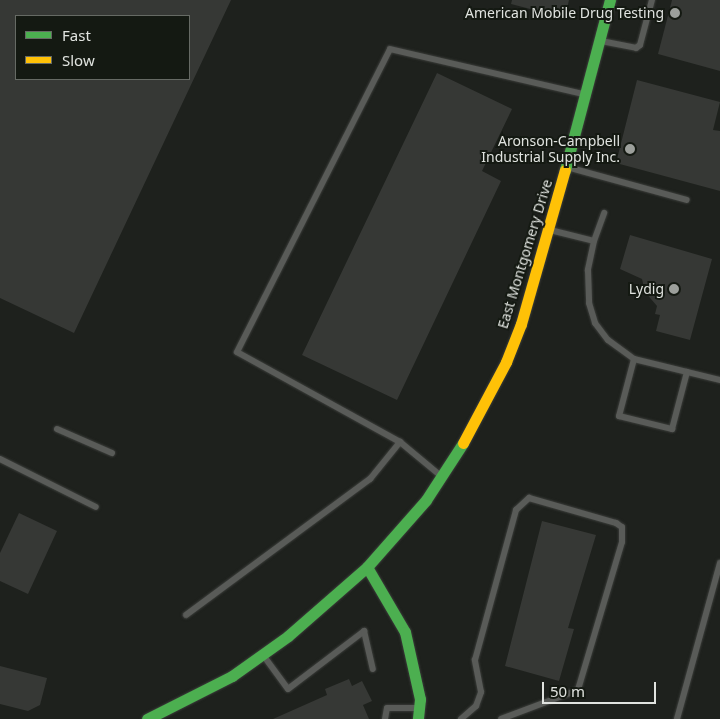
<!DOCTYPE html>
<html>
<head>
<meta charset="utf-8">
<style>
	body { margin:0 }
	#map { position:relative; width:720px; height:719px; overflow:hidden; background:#1e211d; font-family:"Noto Sans",sans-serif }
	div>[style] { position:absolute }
	.building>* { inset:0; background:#363835 }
	.roads { filter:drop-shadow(0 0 1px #3b3d3a) drop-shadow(0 0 1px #3b3d3a) }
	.lane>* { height:6px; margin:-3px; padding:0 3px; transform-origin:3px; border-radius:3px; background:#595b58 }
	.fast>* { height:11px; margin:-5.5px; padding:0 5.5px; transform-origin:5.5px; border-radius:5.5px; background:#4caf50 }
	.slow>* { height:11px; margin:-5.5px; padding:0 5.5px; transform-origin:5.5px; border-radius:5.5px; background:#ffc107 }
	.dots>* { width:14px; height:14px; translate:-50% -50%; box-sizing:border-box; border:2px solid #141912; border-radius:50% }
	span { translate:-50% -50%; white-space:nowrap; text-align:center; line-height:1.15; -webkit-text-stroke:4px #141912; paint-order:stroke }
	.poi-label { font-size:14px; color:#e0e3df }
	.right { translate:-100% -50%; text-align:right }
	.street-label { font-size:14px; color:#e0e3df }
	.legend { position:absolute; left:15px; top:15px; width:175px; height:65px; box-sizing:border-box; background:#141912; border:1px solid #666a64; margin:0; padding:6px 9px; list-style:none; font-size:15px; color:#e0e3df }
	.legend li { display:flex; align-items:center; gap:10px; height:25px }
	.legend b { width:25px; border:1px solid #666a64 }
	.scale { position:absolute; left:542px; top:682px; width:114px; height:22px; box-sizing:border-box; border:2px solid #e0e3df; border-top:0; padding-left:6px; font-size:15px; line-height:18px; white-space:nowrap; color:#e0e3df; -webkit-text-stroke:4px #141912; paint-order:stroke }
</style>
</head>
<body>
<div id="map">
	<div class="building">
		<div style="clip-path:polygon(evenodd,0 0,231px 0,74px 333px,0 298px,0 0,16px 16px,189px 16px,189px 79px,16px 79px,16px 16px)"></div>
		<div style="clip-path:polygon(512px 0,569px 0,565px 18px,511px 4px)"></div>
		<div style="clip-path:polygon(672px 0,720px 0,720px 71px,658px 54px)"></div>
		<div style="clip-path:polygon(437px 73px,512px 109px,482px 171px,501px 181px,397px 400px,302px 355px)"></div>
		<div style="clip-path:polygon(637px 80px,720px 102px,713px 130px,720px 131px,720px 191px,616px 163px)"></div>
		<div style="clip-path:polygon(630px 235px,712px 259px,690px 340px,656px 331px,660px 315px,655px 314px,657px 306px,645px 292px,642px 279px,620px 269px)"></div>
		<div style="clip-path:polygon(19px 513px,57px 531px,28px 594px,0 581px,0 553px)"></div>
		<div style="clip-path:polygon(542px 521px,596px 535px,568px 628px,574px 629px,559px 681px,505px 666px)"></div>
		<div style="clip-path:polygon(0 666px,47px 678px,40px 705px,28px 711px,0 704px)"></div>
		<div style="clip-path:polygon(349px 679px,352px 686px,362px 681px,372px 701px,363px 705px,369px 719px,273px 719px,327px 695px,325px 689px)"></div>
	</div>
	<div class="roads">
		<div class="lane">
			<div style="left:601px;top:41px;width:36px;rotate:11deg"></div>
			<div style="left:636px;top:48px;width:5px;rotate:-37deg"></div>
			<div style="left:640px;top:45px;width:47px;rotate:-75.1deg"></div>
			<div style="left:567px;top:167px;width:124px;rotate:15.4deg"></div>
			<div style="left:550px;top:230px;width:45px;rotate:14deg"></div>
			<div style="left:594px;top:241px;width:30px;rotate:102deg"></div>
			<div style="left:588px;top:270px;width:33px;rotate:88deg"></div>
			<div style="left:589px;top:303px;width:21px;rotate:73deg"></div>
			<div style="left:595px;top:323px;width:21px;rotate:53deg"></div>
			<div style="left:608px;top:340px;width:32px;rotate:36deg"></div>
			<div style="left:634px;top:359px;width:89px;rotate:13.7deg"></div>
			<div style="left:594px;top:241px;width:30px;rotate:-70deg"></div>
			<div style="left:634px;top:359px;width:59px;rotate:104.7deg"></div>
			<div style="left:619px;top:416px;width:55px;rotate:13.8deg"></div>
			<div style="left:672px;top:429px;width:59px;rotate:-75.3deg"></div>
			<div style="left:57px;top:429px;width:60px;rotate:23.6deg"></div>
			<div style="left:0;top:459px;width:107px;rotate:26.6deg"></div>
			<div style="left:441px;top:476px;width:53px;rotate:-140.3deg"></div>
			<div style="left:400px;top:442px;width:186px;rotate:-151.1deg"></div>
			<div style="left:237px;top:352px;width:339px;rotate:-63.2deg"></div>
			<div style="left:390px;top:49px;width:198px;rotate:13.1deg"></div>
			<div style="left:186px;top:615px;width:229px;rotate:-36.5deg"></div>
			<div style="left:370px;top:479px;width:48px;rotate:-51deg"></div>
			<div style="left:263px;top:655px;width:42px;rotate:53.7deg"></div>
			<div style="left:288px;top:689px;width:96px;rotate:-37.3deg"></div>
			<div style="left:364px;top:631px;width:39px;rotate:77deg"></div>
			<div style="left:385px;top:719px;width:11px;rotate:-80deg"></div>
			<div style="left:387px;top:708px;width:31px"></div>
			<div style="left:461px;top:719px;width:20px;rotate:-41deg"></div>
			<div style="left:476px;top:706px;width:15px;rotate:-70deg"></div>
			<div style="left:481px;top:692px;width:33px;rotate:-101deg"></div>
			<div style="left:475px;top:660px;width:156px;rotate:-74.7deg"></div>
			<div style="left:516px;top:510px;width:18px;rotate:-43deg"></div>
			<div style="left:529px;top:498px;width:91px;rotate:16deg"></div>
			<div style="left:616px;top:523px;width:7px;rotate:34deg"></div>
			<div style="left:622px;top:527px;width:15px;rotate:90deg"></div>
			<div style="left:622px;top:542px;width:154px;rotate:106.6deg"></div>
			<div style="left:578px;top:690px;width:82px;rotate:159.4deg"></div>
			<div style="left:677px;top:719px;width:162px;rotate:-74.6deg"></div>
		</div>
		<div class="fast">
			<div style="left:565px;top:170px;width:176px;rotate:-75.2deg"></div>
			<div style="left:367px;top:567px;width:75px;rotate:59.7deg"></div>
			<div style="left:405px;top:632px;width:69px;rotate:77.4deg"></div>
			<div style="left:420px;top:699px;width:20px;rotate:96deg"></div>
			<div style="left:147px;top:719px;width:95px;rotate:-26.8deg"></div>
			<div style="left:232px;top:676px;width:69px;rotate:-35.5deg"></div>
			<div style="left:288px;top:636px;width:105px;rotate:-41.1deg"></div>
			<div style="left:367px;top:567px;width:89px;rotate:-48.6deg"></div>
			<div style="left:426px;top:500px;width:68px;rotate:-57deg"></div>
		</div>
		<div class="slow">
			<div style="left:463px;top:443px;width:92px;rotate:-62deg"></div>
			<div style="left:506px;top:362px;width:41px;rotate:-68.5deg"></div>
			<div style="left:521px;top:324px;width:160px;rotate:-74.1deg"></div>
		</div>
	</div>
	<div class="dots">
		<div style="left:675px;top:13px;background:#9c9f9b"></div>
		<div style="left:630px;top:149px;background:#9c9f9b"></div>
		<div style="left:674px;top:289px;background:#9c9f9b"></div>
	</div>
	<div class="poi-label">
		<span class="right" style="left:664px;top:13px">American Mobile Drug Testing</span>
		<span class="right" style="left:620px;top:149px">Aronson-Campbell<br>Industrial Supply Inc.</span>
		<span class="right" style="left:664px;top:289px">Lydig</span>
	</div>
	<div class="street-label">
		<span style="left:525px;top:254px;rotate:-73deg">East Montgomery Drive</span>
	</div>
	<ul class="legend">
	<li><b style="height:6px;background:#4caf50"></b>Fast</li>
	<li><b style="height:6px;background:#ffc107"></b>Slow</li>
	</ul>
	<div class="scale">50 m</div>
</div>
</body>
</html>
